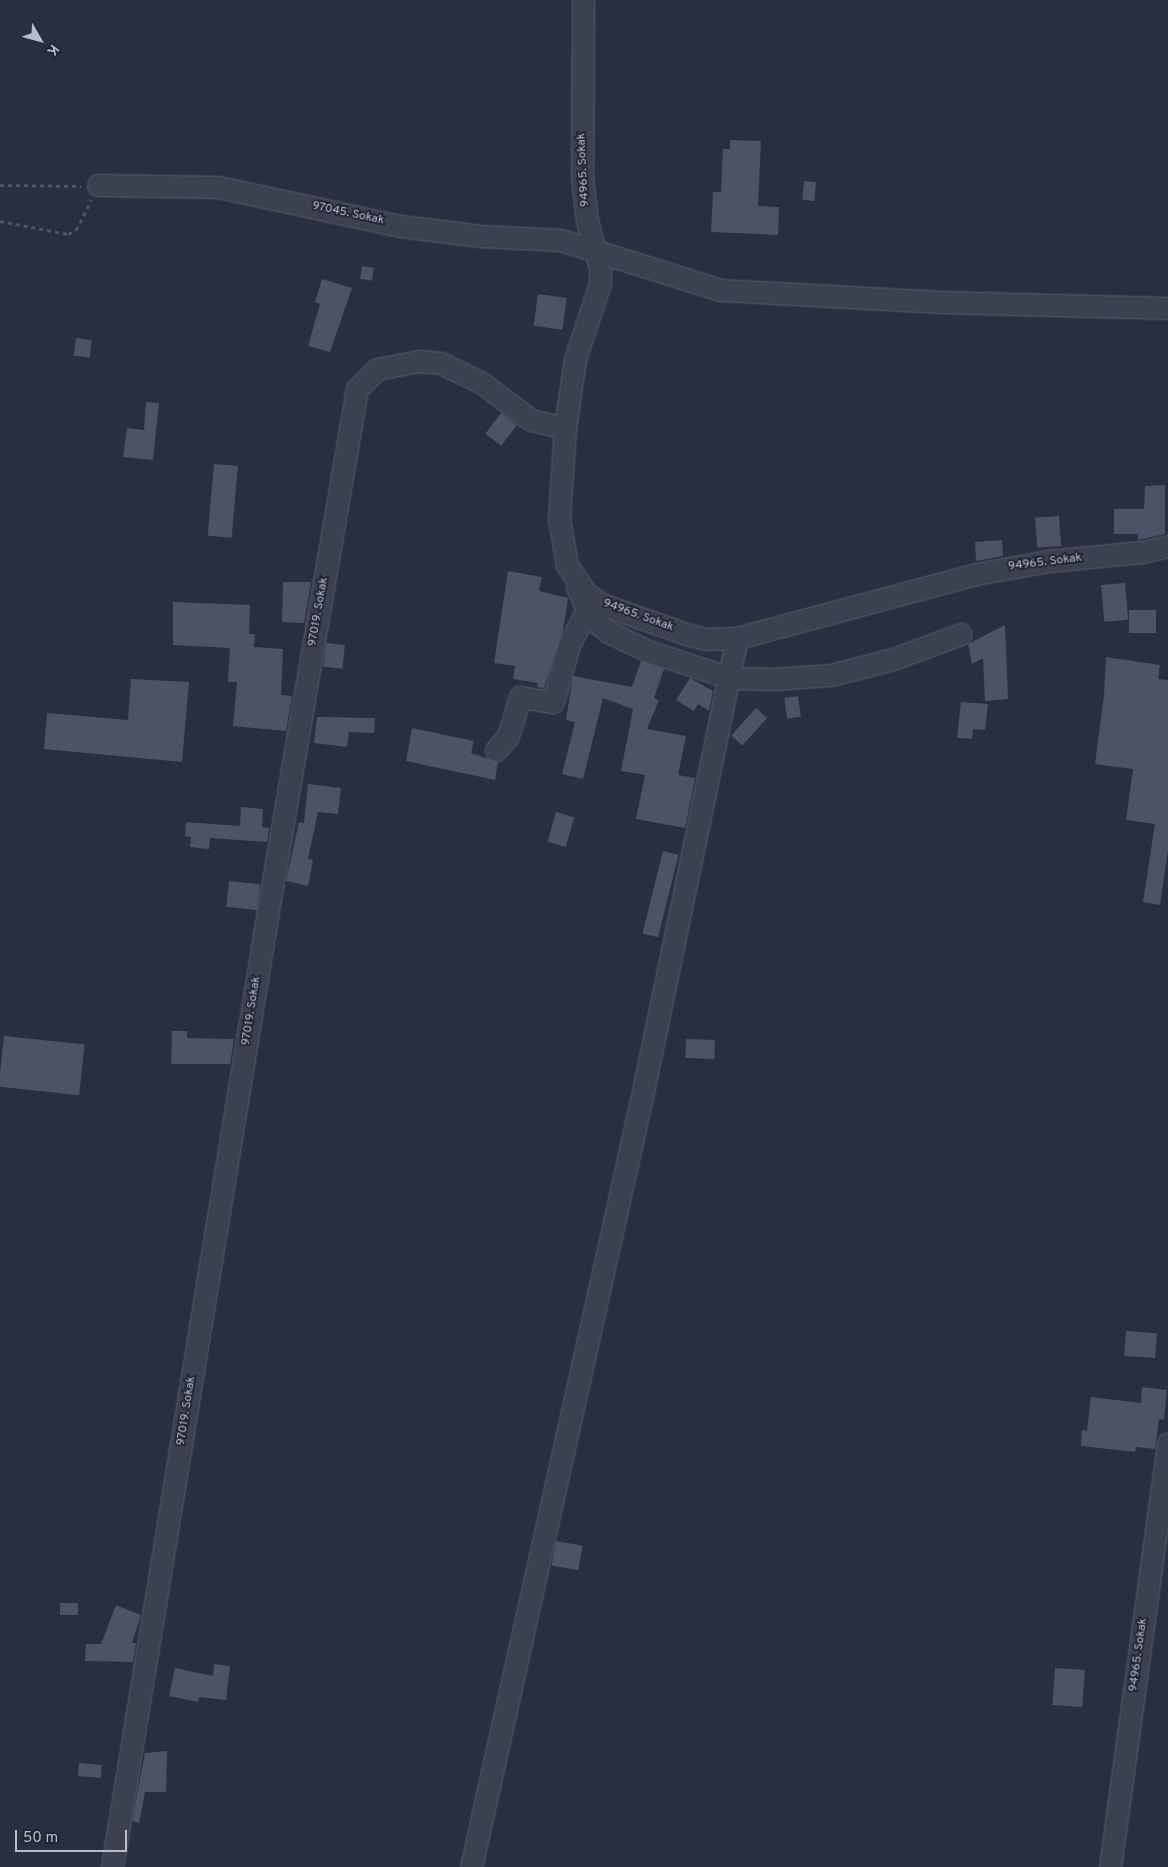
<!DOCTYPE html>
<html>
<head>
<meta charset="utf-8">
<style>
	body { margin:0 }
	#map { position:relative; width:1168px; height:1867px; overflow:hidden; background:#282f40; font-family:Overpass,sans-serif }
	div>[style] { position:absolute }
	.building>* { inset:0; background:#4d5367; transform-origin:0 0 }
	.path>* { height:2.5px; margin-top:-1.25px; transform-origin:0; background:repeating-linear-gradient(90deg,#49585e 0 4px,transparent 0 8px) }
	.roads { filter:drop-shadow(0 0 1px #5a5f6d) drop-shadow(0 0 1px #5a5f6d) }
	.minor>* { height:21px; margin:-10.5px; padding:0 10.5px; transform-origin:10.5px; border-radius:10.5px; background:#3c4150 }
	span { translate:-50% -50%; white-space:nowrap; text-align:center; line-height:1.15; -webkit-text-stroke:4px #212635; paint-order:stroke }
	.street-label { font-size:12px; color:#b9bdca }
	.north { position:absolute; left:15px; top:15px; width:50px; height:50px; -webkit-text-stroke:4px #212635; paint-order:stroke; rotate:128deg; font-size:14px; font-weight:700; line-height:20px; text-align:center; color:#b9bdca }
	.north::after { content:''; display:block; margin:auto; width:18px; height:22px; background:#b9bdca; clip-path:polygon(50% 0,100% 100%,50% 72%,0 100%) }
	.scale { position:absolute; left:15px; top:1830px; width:112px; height:22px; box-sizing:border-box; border:2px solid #b9bdca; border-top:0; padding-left:6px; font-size:15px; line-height:18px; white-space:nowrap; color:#b9bdca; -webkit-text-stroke:4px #212635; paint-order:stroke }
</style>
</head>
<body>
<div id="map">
	<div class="building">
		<div style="clip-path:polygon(730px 140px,761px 141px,758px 206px,779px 207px,778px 235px,711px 232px,713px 192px,721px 192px,723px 149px,730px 149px)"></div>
		<div style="left:804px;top:181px;width:12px;height:19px;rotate:5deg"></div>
		<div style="left:362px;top:266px;width:12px;height:13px;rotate:9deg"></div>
		<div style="clip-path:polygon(322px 279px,352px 288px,330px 352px,308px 346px,320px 304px,315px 302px)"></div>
		<div style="left:538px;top:294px;width:29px;height:32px;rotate:8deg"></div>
		<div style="left:76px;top:338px;width:16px;height:18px;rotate:7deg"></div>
		<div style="clip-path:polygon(146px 402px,159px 403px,153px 460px,123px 457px,127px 428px,144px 430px)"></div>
		<div style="left:501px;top:413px;width:20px;height:26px;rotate:37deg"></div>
		<div style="left:214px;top:464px;width:24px;height:72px;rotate:5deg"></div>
		<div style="clip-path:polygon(1165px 485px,1165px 534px,1138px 540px,1138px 534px,1114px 534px,1114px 509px,1144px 509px,1145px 486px)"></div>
		<div style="left:1059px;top:516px;width:30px;height:24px;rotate:86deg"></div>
		<div style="clip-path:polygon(1002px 540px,1003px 556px,976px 561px,975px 542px)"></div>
		<div style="clip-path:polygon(508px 571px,542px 577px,539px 591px,568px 598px,563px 630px,544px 688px,537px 687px,538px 683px,513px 679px,515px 666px,494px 663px)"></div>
		<div style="clip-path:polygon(283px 582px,311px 582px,304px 623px,282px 622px)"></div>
		<div style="left:1125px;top:583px;width:37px;height:24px;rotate:85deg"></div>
		<div style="clip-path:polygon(173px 602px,250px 605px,249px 634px,255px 634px,254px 647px,283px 649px,281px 695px,292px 696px,286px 731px,233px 726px,237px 682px,228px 682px,230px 648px,173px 645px)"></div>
		<div style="left:1129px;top:610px;width:27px;height:23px"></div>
		<div style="clip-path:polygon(1005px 625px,1008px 699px,985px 701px,983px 658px,972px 664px,968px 644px)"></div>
		<div style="left:326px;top:643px;width:19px;height:24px;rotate:6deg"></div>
		<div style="clip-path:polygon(1106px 657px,1160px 665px,1158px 679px,1168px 680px,1168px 850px,1160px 905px,1143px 902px,1155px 824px,1126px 820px,1133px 769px,1095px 764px,1104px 695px)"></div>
		<div style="clip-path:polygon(641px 661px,664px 669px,654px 698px,659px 700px,647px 729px,686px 736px,678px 775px,695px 778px,685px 828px,636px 819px,645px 775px,621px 771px,633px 709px,603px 698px,583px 779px,562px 774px,575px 722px,566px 720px,573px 676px,632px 687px)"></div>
		<div style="clip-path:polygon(690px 678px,713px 691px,709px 711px,698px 704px,694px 711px,676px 700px)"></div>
		<div style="clip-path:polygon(131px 679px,189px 682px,182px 762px,44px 749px,47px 713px,128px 720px)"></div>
		<div style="left:798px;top:696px;width:21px;height:14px;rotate:82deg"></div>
		<div style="clip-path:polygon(961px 702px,988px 704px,985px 730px,973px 729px,972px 739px,957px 738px)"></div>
		<div style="left:756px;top:708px;width:15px;height:37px;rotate:42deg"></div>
		<div style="clip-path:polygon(317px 717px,375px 718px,374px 733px,349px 732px,347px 747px,314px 743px)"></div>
		<div style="clip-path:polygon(412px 728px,474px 741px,471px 753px,498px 762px,495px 780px,406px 761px)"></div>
		<div style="clip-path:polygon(308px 784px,341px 788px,338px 814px,318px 812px,308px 859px,313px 860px,308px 886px,286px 881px,299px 822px,304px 823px)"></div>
		<div style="clip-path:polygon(241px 807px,263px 809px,262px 827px,269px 828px,267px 842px,210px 838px,209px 849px,190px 847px,191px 837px,185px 836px,186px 822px,240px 826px)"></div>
		<div style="left:556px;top:812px;width:19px;height:31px;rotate:16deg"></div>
		<div style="left:663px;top:851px;width:16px;height:85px;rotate:14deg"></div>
		<div style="left:229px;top:881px;width:31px;height:26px;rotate:6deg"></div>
		<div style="clip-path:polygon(172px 1031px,187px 1031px,187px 1038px,234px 1039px,230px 1064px,171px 1064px)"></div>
		<div style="left:4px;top:1036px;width:81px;height:51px;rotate:6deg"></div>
		<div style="left:686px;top:1039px;width:29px;height:19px;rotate:2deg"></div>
		<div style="left:1126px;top:1331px;width:31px;height:25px;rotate:4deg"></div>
		<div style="clip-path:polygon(1142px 1387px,1167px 1390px,1164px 1420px,1159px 1419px,1155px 1449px,1136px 1447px,1135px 1452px,1081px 1446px,1082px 1430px,1087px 1431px,1091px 1397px,1141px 1403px)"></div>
		<div style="left:556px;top:1541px;width:27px;height:25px;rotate:10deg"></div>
		<div style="left:60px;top:1603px;width:18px;height:12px"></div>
		<div style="clip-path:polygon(116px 1605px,141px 1615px,132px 1643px,136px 1643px,133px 1662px,85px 1661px,86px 1644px,101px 1644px)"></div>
		<div style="clip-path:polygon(214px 1664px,230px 1666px,226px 1700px,199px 1697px,198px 1702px,169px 1696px,175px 1668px,213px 1676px)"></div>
		<div style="left:1055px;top:1668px;width:30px;height:37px;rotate:4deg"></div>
		<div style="clip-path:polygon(167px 1751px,166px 1792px,145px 1792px,139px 1823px,132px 1821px,145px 1753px)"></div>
		<div style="left:79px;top:1763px;width:23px;height:13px;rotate:5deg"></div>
	</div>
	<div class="path">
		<div style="left:0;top:185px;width:81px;rotate:0.7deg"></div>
		<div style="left:0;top:221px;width:69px;rotate:10.8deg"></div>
		<div style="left:68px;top:234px;width:9px;rotate:-27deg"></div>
		<div style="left:76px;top:230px;width:34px;rotate:-63deg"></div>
	</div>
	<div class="roads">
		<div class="minor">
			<div style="left:583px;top:0;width:177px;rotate:90.3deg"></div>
			<div style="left:582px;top:177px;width:44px;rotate:83.5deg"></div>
			<div style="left:587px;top:221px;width:49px;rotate:74.5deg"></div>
			<div style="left:600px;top:268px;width:15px;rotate:90deg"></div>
			<div style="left:600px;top:283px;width:80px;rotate:108.2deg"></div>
			<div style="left:575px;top:359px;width:70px;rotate:98.2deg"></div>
			<div style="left:565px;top:428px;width:90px;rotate:93.8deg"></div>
			<div style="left:559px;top:518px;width:48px;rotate:80.3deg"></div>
			<div style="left:567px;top:565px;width:34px;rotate:56deg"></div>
			<div style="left:586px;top:593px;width:19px;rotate:36deg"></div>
			<div style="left:601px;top:604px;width:90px;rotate:19.4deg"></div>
			<div style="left:686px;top:634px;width:21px;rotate:14deg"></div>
			<div style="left:706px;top:639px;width:31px;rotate:-2deg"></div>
			<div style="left:737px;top:638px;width:247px;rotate:-15deg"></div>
			<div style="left:976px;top:574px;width:73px;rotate:-10.2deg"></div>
			<div style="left:1048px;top:561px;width:94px;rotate:-5.5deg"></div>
			<div style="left:1142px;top:552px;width:27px;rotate:-13deg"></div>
			<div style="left:98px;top:185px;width:120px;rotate:1deg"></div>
			<div style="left:218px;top:187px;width:186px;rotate:12.1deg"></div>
			<div style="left:400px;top:226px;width:82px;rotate:7deg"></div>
			<div style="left:481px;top:236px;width:80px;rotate:2.9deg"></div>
			<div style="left:561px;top:240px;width:168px;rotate:17.4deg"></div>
			<div style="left:721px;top:290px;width:220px;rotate:3.1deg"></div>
			<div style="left:941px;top:302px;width:227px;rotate:1.5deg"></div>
			<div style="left:577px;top:587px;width:34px;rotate:66deg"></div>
			<div style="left:591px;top:618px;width:22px;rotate:39deg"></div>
			<div style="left:608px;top:632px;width:44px;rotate:25.4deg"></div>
			<div style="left:648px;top:651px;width:86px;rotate:18.2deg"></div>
			<div style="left:730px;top:678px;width:45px;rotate:1.3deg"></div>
			<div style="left:775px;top:679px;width:56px;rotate:-4.1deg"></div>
			<div style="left:831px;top:675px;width:64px;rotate:-14.5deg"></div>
			<div style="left:893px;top:659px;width:72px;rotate:-20.2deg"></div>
			<div style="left:496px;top:750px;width:18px;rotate:-49deg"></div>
			<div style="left:508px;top:736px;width:41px;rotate:-72.9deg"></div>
			<div style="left:520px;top:697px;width:33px;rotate:9deg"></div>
			<div style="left:553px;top:702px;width:59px;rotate:-74.3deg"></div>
			<div style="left:569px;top:645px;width:39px;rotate:-63deg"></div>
			<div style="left:112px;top:1867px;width:987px;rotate:-80.73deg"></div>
			<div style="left:271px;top:893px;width:511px;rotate:-80.32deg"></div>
			<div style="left:357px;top:389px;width:28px;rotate:-45deg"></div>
			<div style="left:377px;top:369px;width:43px;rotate:-10.8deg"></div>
			<div style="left:419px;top:361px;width:22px;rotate:5deg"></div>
			<div style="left:441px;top:363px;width:46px;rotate:26deg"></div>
			<div style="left:482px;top:383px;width:61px;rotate:37.1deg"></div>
			<div style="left:531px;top:420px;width:35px;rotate:13deg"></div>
			<div style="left:471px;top:1867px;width:785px;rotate:-77.49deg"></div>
			<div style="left:641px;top:1101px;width:473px;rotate:-78.3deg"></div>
			<div style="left:1110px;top:1867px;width:428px;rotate:-82.2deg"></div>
		</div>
	</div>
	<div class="street-label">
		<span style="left:584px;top:170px;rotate:-93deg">94965. Sokak</span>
		<span style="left:348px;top:214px;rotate:12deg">97045. Sokak</span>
		<span style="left:1045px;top:563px;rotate:-7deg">94965. Sokak</span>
		<span style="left:319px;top:612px;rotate:-80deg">97019. Sokak</span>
		<span style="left:638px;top:616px;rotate:20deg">94965. Sokak</span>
		<span style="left:252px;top:1011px;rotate:-81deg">97019. Sokak</span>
		<span style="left:187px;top:1411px;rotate:-81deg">97019. Sokak</span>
		<span style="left:1139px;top:1655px;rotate:-82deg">94965. Sokak</span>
	</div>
	<div class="north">K</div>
	<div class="scale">50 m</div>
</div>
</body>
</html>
